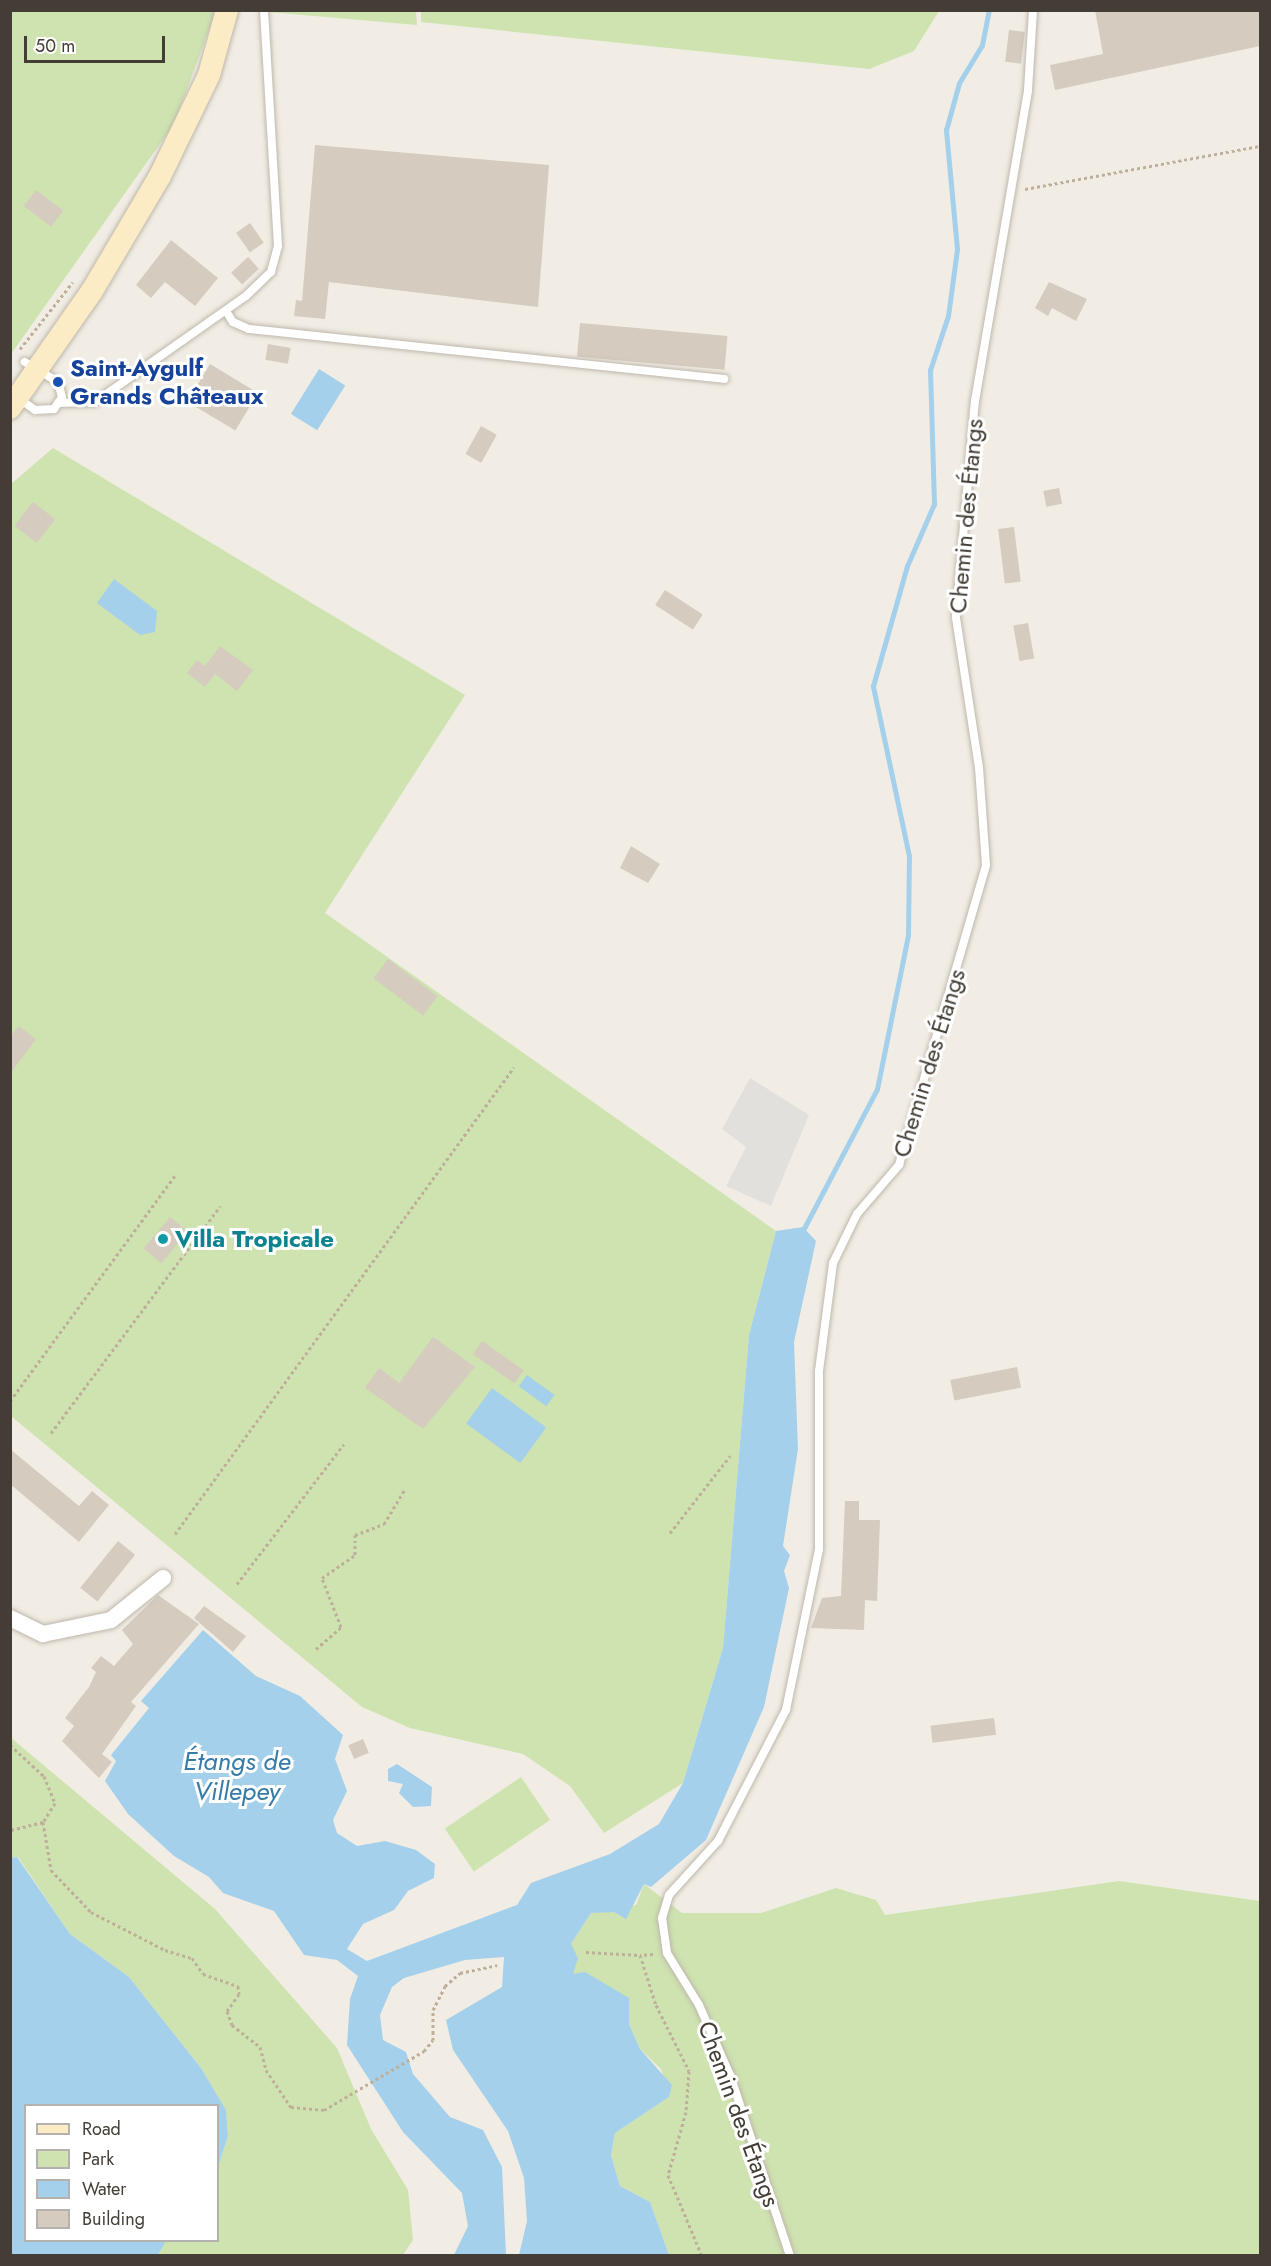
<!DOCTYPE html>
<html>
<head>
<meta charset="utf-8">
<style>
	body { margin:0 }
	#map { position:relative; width:1271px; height:2266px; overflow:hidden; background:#f1ede5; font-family:Jost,sans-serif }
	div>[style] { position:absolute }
	.green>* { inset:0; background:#cee3b0; transform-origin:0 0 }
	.parking>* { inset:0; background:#e2e0dd }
	.water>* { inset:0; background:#a4d0eb; transform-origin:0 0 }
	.stream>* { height:5px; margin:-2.5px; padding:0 2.5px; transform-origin:2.5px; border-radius:2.5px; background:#a4d0eb }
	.building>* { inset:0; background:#d5cbbe; transform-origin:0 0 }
	.path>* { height:3px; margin-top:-1.5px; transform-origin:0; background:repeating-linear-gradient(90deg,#bdaf9a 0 3px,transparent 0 6px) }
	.roads { filter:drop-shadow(0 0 2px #bfb7ab) drop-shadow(0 0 2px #bfb7ab) }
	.service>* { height:8px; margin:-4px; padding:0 4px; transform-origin:4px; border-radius:4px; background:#fff }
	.minor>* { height:16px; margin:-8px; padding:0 8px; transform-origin:8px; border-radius:8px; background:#fff }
	.secondary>* { height:22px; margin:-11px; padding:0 11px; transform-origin:11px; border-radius:11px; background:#fbecc5 }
	.dots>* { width:16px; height:16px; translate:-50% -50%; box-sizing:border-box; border:3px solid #fff; border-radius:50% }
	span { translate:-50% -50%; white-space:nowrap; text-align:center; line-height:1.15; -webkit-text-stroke:6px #fff; paint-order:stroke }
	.transit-label { font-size:24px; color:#164399; font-weight:700 }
	.left { translate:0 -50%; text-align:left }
	.street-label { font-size:24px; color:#433d35 }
	.culture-label { font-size:24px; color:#0d838f; font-weight:700 }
	.water-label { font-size:26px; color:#367ba7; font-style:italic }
	.frame { position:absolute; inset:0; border:12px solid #433d35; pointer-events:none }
	.legend { position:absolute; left:24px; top:2104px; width:195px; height:138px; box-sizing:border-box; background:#fff; border:2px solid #b4b1ae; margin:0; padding:8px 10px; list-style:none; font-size:18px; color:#433d35 }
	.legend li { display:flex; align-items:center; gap:12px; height:30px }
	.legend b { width:30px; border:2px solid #b4b1ae }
	.scale { position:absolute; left:24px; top:36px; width:141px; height:27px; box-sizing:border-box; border:3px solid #433d35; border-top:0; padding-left:8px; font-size:18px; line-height:21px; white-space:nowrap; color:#433d35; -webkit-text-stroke:4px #fff; paint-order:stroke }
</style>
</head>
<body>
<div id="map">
	<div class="green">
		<div style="clip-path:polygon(11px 11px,214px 11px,214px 16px,174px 124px,11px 354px)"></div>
		<div style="clip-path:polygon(269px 11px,416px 11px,417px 25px,269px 12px)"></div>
		<div style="clip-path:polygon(421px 11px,421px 10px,939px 11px,914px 51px,869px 69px,421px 22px)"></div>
		<div style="clip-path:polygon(53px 448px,465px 695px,325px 913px,776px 1231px,749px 1335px,723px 1648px,683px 1783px,604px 1833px,570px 1786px,523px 1754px,410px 1728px,362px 1707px,11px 1416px,10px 485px)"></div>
		<div style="clip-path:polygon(10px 1737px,215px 1909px,337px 2048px,371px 2129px,408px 2190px,413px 2240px,403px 2255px,158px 2255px,166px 2241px,218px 2240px,218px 2167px,228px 2136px,226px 2110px,201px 2068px,129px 1977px,70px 1934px,18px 1857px,11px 1858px)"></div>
		<div style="left:521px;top:1777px;width:52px;height:92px;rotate:56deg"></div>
		<div style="clip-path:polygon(1119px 1881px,1260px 1901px,1260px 2255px,669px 2255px,650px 2202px,620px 2186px,611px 2155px,615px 2133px,669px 2097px,661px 2069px,640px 2049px,629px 2024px,629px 1998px,573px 1975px,571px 1944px,591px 1913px,636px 1905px,644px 1884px,682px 1913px,761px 1913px,836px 1888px,876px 1900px,885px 1915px)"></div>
	</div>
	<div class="parking">
		<div style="clip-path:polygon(750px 1078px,809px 1115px,771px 1206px,726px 1186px,746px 1147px,722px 1129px)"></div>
	</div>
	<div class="water">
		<div style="left:319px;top:369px;width:31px;height:53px;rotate:32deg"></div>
		<div style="clip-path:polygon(114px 579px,157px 611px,155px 632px,140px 635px,97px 603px)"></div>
		<div style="clip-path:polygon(803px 1227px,816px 1241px,794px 1342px,798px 1449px,783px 1546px,790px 1555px,784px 1571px,789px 1588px,764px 1707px,706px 1840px,651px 1887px,644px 1884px,626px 1919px,614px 1912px,591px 1913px,571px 1944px,578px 1958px,573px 1974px,585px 1972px,629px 1998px,629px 2024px,640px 2049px,672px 2085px,669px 2097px,615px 2133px,611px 2155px,620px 2186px,650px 2202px,669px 2255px,519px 2255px,527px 2221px,524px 2178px,508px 2131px,453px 2050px,446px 2020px,502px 1987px,504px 1957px,465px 1960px,404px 1978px,392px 1987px,380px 2015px,383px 2040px,406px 2052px,413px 2074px,450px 2117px,483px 2130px,502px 2167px,506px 2255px,454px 2255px,468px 2226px,462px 2193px,403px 2132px,347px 2045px,350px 1999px,358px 1976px,337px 1960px,304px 1955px,274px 1911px,223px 1893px,209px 1877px,174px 1856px,128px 1814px,105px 1781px,116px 1761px,111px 1755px,149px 1708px,141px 1701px,203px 1630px,256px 1676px,300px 1696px,343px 1735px,335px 1759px,347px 1791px,333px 1820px,337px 1833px,357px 1846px,385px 1841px,416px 1850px,435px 1864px,434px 1878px,408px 1891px,394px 1910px,363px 1924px,347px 1949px,367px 1961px,517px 1905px,531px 1883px,610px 1854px,659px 1824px,683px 1783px,723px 1648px,749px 1335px,776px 1231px)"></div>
		<div style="left:527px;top:1375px;width:34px;height:14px;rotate:36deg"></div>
		<div style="left:492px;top:1388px;width:67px;height:44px;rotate:36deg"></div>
		<div style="clip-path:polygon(397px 1764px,432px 1787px,431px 1806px,413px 1807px,399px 1793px,403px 1784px,388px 1781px,388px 1769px)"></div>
		<div style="clip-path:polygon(17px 1857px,70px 1934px,129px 1977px,201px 2068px,226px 2110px,228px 2136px,218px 2167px,218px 2106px,26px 2106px,26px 2240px,166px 2241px,158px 2255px,11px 2255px,10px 1858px)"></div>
	</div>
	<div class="stream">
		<div style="left:802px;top:1232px;width:161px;rotate:-62.3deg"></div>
		<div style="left:877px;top:1089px;width:157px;rotate:-78.6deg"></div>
		<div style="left:908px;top:935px;width:79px;rotate:-89.3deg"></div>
		<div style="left:909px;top:856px;width:174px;rotate:-102deg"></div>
		<div style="left:873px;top:686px;width:125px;rotate:-74.2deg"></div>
		<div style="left:907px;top:566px;width:68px;rotate:-66.5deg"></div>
		<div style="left:934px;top:504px;width:134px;rotate:-91.7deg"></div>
		<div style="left:930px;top:370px;width:57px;rotate:-71.6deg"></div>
		<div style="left:948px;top:316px;width:68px;rotate:-82.3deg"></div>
		<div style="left:957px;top:249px;width:120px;rotate:-95.3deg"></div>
		<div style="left:946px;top:130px;width:49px;rotate:-74.5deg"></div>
		<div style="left:959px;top:83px;width:44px;rotate:-58.8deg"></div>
		<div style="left:982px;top:45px;width:36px;rotate:-79deg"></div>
	</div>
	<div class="building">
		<div style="clip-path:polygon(1095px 10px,1260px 10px,1260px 46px,1055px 90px,1050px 65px,1103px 54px)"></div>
		<div style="left:1009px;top:30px;width:16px;height:32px;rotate:7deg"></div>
		<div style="clip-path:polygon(315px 145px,549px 165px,538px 307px,329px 282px,325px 319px,294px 316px,296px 300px,302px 301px)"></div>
		<div style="left:36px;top:190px;width:34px;height:20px;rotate:37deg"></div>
		<div style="left:250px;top:223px;width:24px;height:17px;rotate:55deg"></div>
		<div style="clip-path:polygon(171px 240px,218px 278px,195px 306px,165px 282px,151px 298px,136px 285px)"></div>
		<div style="left:248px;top:257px;width:16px;height:23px;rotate:47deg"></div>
		<div style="clip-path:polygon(1049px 282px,1087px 299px,1076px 321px,1052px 308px,1048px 316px,1035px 308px)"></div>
		<div style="left:580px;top:323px;width:148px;height:34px;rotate:5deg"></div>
		<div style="left:268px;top:344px;width:23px;height:16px;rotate:10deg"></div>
		<div style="left:210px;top:364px;width:56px;height:44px;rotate:31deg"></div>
		<div style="left:481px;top:426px;width:18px;height:32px;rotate:29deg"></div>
		<div style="left:1059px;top:488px;width:16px;height:16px;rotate:79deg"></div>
		<div style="left:33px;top:502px;width:28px;height:30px;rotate:38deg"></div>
		<div style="left:1014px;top:527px;width:55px;height:16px;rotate:83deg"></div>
		<div style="left:665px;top:590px;width:45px;height:18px;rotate:33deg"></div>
		<div style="left:1028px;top:623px;width:36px;height:15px;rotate:80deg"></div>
		<div style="clip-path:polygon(220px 646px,253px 670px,237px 691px,215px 674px,205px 687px,187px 673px,197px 660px,205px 666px)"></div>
		<div style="clip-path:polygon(631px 846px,660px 864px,648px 883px,620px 868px)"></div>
		<div style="left:388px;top:959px;width:62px;height:24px;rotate:37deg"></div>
		<div style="clip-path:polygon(19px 1026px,36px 1039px,10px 1074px,10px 1037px)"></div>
		<div style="left:170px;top:1217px;width:23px;height:41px;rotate:40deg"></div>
		<div style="clip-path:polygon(433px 1337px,475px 1367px,423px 1429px,365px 1388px,379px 1368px,399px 1383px)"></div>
		<div style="left:482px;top:1341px;width:51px;height:16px;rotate:35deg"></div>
		<div style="left:1017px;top:1367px;width:21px;height:68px;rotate:79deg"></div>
		<div style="clip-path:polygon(10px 1449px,79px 1506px,92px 1491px,109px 1505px,79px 1542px,10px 1484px)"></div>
		<div style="clip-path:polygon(845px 1501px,859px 1501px,859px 1520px,880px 1520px,877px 1601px,865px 1600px,864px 1630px,811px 1628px,822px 1598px,841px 1596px)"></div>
		<div style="left:118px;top:1541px;width:22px;height:60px;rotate:39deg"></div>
		<div style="clip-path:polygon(158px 1595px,199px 1624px,131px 1702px,136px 1706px,102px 1754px,112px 1762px,99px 1778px,62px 1741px,74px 1726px,65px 1718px,89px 1687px,96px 1672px,91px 1668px,101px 1656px,114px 1666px,133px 1644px,122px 1630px)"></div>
		<div style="clip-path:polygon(204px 1606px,246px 1636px,233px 1652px,194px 1618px)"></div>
		<div style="left:994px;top:1718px;width:17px;height:64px;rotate:83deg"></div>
		<div style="left:363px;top:1739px;width:15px;height:16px;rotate:67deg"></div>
	</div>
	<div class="path">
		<div style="left:1025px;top:189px;width:239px;rotate:-10.4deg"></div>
		<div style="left:20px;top:349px;width:85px;rotate:-51.7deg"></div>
		<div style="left:10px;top:1401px;width:281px;rotate:-53.8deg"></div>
		<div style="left:51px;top:1433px;width:283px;rotate:-53.3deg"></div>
		<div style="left:670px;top:1533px;width:98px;rotate:-52.1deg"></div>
		<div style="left:175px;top:1534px;width:577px;rotate:-54.02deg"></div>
		<div style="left:237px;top:1584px;width:176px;rotate:-52.6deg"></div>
		<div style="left:316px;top:1649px;width:33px;rotate:-41deg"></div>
		<div style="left:341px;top:1627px;width:53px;rotate:-111.2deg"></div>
		<div style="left:322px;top:1578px;width:40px;rotate:-34.9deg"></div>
		<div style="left:355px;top:1555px;width:20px;rotate:-90deg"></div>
		<div style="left:355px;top:1535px;width:31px;rotate:-21deg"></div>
		<div style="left:384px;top:1524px;width:41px;rotate:-59deg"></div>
		<div style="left:10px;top:1745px;width:46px;rotate:42.4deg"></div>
		<div style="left:44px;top:1776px;width:29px;rotate:68deg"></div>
		<div style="left:55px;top:1803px;width:22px;rotate:122deg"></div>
		<div style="left:43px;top:1822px;width:34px;rotate:166deg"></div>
		<div style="left:43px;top:1822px;width:49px;rotate:80.5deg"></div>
		<div style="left:51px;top:1870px;width:58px;rotate:46.4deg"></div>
		<div style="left:91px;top:1912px;width:83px;rotate:27.2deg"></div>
		<div style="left:165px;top:1950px;width:28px;rotate:17deg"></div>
		<div style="left:192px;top:1958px;width:19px;rotate:55deg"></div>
		<div style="left:203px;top:1974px;width:37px;rotate:19deg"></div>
		<div style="left:238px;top:1986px;width:8px;rotate:83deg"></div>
		<div style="left:239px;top:1994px;width:21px;rotate:125deg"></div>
		<div style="left:227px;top:2011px;width:15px;rotate:70deg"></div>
		<div style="left:232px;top:2025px;width:36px;rotate:38deg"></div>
		<div style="left:260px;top:2047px;width:24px;rotate:75deg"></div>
		<div style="left:266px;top:2070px;width:45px;rotate:56deg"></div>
		<div style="left:291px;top:2107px;width:33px;rotate:5deg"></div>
		<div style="left:324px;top:2110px;width:116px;rotate:-30.5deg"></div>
		<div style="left:424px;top:2051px;width:14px;rotate:-51deg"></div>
		<div style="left:433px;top:2040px;width:30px;rotate:-90deg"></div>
		<div style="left:433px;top:2010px;width:27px;rotate:-63deg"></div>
		<div style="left:445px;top:1986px;width:20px;rotate:-41deg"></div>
		<div style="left:460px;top:1973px;width:38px;rotate:-12deg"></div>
		<div style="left:586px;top:1952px;width:54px;rotate:3.2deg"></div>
		<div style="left:653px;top:1954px;width:13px;rotate:176deg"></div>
		<div style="left:640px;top:1955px;width:52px;rotate:72.3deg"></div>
		<div style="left:656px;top:2005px;width:74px;rotate:63.4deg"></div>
		<div style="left:689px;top:2071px;width:41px;rotate:94.2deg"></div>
		<div style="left:686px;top:2112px;width:66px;rotate:105.9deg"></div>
		<div style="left:668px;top:2175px;width:88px;rotate:67.2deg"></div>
	</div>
	<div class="roads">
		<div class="service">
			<div style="left:226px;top:311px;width:13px;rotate:58deg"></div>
			<div style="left:233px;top:322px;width:17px;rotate:24deg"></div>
			<div style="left:249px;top:329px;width:478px;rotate:6deg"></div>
			<div style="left:18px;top:398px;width:21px;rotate:35deg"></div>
			<div style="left:35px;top:410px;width:19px;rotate:-3deg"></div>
			<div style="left:54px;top:409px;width:14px;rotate:-56deg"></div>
			<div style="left:62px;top:397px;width:16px;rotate:-105deg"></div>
			<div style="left:58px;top:382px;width:39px;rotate:-149deg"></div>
			<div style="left:58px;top:403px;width:37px;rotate:-2deg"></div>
			<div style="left:95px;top:402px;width:184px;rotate:-35.1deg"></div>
			<div style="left:246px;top:296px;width:35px;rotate:-44deg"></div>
			<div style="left:271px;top:272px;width:27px;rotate:-75deg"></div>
			<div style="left:278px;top:246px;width:236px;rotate:-93.4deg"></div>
			<div style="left:790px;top:2256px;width:191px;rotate:-108.3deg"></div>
			<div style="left:730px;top:2075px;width:77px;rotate:-113.9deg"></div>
			<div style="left:699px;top:2005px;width:61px;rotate:-121.6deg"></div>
			<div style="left:667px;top:1953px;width:35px;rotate:-98deg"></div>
			<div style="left:662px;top:1918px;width:24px;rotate:-73deg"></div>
			<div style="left:669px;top:1895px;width:73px;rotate:-47.8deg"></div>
			<div style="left:718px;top:1841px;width:148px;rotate:-62.6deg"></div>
			<div style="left:786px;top:1710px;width:164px;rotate:-78.4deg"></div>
			<div style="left:819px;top:1549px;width:178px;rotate:-90deg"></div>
			<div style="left:819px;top:1371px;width:109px;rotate:-82.6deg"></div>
			<div style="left:833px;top:1263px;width:55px;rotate:-63.9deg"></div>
			<div style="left:857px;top:1214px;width:65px;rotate:-49.4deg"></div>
			<div style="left:899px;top:1165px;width:312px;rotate:-73.8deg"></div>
			<div style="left:986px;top:865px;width:97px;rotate:-94.1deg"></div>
			<div style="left:979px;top:768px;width:153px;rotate:-98.7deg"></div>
			<div style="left:956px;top:617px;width:217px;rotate:-85deg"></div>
			<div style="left:975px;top:401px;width:315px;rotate:-80.3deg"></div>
			<div style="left:1028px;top:90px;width:80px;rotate:-86.4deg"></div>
		</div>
		<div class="minor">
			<div style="left:10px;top:1618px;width:37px;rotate:26deg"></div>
			<div style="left:43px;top:1634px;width:69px;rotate:-11.6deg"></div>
			<div style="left:111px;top:1620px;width:67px;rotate:-38.9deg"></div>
		</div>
		<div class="secondary">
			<div style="left:10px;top:408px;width:143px;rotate:-55deg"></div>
			<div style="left:92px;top:291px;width:134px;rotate:-59.4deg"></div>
			<div style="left:160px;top:176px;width:112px;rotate:-64.1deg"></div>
			<div style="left:209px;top:75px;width:67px;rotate:-74.5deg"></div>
		</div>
	</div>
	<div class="dots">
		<div style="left:58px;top:382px;background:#1a4fb4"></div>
		<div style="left:163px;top:1239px;background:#0f9aa8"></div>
	</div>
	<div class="transit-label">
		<span class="left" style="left:70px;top:382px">Saint-Aygulf<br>Grands Châteaux</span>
	</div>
	<div class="street-label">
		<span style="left:966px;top:516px;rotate:-85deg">Chemin des Étangs</span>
		<span style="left:929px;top:1063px;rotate:-73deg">Chemin des Étangs</span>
		<span style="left:739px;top:2114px;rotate:70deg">Chemin des Étangs</span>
	</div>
	<div class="culture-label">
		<span class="left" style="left:175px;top:1239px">Villa Tropicale</span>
	</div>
	<div class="water-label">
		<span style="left:237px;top:1777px">Étangs de<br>Villepey</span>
	</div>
	<div class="frame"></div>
	<ul class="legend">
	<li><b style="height:8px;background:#fbecc5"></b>Road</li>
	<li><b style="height:16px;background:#cee3b0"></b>Park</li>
	<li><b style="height:16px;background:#a4d0eb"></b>Water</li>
	<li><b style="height:16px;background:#d5cbbe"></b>Building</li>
	</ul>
	<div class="scale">50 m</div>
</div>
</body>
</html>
